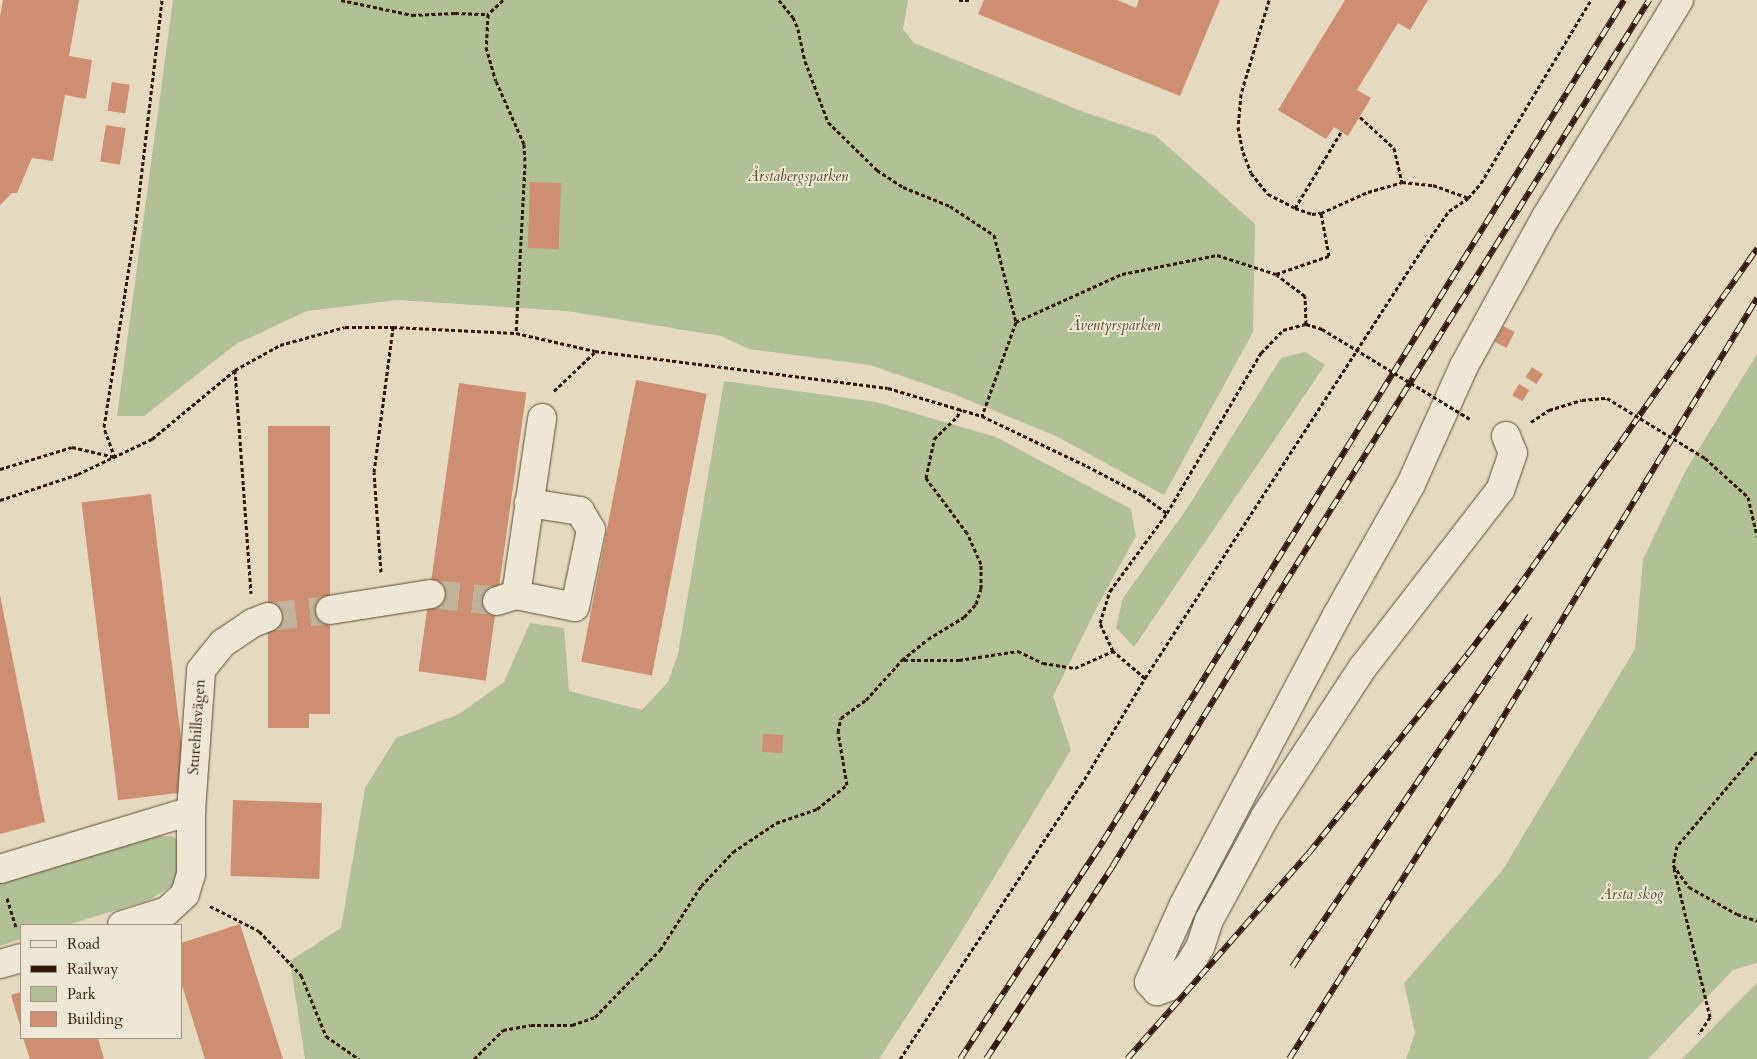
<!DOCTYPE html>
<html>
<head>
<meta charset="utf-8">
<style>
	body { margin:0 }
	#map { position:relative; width:1757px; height:1059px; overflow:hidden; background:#e5dabf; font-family:Cardo,serif }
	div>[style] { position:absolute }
	.green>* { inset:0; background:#b1c095 }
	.building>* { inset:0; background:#ce8e72; transform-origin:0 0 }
	.minor-tunnel>* { height:28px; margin-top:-14px; transform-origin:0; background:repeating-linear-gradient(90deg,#c1b399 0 28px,transparent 0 42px) }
	.path>* { height:3px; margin-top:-1.5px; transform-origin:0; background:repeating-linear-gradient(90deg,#321703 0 4px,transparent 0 6.5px) }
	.roads { filter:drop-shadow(0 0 1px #5f4832) drop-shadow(0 0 1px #5f4832) }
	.minor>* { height:28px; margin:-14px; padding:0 14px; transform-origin:14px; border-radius:14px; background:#eee7d5 }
	.rail>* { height:5.5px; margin-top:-2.75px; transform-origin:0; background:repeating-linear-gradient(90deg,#eee7d5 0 11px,#321703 0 22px); box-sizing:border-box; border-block:1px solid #321703 }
	.path-bridge>* { height:3px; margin-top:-1.5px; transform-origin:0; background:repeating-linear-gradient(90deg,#321703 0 4px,transparent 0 6.5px) }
	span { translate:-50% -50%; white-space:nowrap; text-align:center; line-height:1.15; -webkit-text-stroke:4px #eee7d5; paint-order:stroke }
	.park-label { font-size:15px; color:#584a2f; font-style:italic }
	.street-label { font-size:15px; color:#321703 }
	.legend { position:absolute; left:20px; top:924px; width:162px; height:115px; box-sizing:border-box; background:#eee7d5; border:1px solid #a39481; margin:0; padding:6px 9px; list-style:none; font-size:15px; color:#321703 }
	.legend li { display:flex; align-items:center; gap:10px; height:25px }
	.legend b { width:25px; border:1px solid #a39481 }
</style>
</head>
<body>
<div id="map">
	<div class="green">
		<div style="clip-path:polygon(173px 0,908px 0,903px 29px,914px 43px,1084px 112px,1156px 136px,1255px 224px,1253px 332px,1164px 495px,1056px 436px,951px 393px,870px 365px,749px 349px,721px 336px,567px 311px,397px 300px,307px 311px,236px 344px,144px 416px,117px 416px)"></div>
		<div style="clip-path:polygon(1305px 352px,1325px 365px,1134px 647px,1116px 628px,1123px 598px,1188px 507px,1281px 358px)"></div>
		<div style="clip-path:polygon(1757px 354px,1757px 963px,1733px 970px,1648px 1059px,1406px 1059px,1415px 1033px,1404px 983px,1502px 871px,1635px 649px,1643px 559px,1686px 470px)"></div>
		<div style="clip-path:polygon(724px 381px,876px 402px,996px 437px,1131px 509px,1136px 536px,1098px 605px,1053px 696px,1071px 750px,955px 942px,879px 1059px,305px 1059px,290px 961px,341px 928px,365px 788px,396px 738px,459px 714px,504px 682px,530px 623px,564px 628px,569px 691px,642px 710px,668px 682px,678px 654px)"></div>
		<div style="clip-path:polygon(132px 836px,172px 836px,179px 842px,181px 864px,176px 883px,150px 900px,67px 925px,21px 925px,21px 939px,0 946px,0 877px)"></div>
		<div style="clip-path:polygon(1757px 983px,1757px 1059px,1682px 1059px)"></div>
	</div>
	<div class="building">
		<div style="clip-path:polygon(3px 0,79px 0,69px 56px,92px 60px,86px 99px,65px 95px,53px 161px,32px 158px,17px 193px,12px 193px,0 205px,0 17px)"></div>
		<div style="clip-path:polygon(984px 0,1117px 0,1136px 8px,1139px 0,1220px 0,1180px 96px,978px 14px)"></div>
		<div style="clip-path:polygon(1345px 0,1428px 0,1410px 30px,1398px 23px,1357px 90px,1371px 98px,1348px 136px,1334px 127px,1326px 139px,1278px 110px)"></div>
		<div style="left:112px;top:82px;width:18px;height:29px;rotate:9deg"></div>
		<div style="left:106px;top:125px;width:20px;height:37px;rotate:9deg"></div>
		<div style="left:530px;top:182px;width:31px;height:66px;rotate:2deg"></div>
		<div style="left:1503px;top:326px;width:13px;height:18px;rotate:27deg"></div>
		<div style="left:1532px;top:367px;width:13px;height:12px;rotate:32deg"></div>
		<div style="left:636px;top:380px;width:72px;height:287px;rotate:11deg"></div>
		<div style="left:459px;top:383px;width:68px;height:291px;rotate:8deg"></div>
		<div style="left:1519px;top:384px;width:12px;height:13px;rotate:31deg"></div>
		<div style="clip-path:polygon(268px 426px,330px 426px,330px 714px,309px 714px,309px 728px,268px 728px)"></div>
		<div style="left:151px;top:494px;width:300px;height:70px;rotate:83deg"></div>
		<div style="clip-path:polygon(0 595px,45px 822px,0 834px)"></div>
		<div style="left:763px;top:734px;width:20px;height:18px;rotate:3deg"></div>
		<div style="left:233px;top:800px;width:89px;height:76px;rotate:2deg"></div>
		<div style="clip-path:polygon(240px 924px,283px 1059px,205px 1059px,181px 982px,181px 943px)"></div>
		<div style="clip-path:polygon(21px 992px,21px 1029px,11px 995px)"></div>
		<div style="clip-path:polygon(23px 1038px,98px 1038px,104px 1059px,30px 1059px)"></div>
	</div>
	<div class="minor-tunnel">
		<div style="left:431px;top:594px;width:66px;rotate:6.1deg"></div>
		<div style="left:268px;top:617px;width:62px;rotate:-6.4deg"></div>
	</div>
	<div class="path">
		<div style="left:341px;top:0;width:73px;rotate:11.9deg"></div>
		<div style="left:412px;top:15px;width:43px;rotate:-2.7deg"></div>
		<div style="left:455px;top:13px;width:33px;rotate:2deg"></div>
		<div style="left:503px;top:0;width:21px;rotate:137deg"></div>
		<div style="left:488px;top:14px;width:33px;rotate:93deg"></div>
		<div style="left:486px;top:47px;width:35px;rotate:74deg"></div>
		<div style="left:496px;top:81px;width:69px;rotate:66deg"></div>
		<div style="left:524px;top:144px;width:20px;rotate:87deg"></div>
		<div style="left:525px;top:164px;width:169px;rotate:93deg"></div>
		<div style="left:779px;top:0;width:22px;rotate:51deg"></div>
		<div style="left:793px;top:17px;width:13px;rotate:67deg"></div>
		<div style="left:798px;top:29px;width:33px;rotate:78deg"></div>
		<div style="left:805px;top:61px;width:65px;rotate:69.3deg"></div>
		<div style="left:828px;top:122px;width:69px;rotate:44.4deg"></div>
		<div style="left:877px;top:170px;width:31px;rotate:33deg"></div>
		<div style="left:903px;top:187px;width:51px;rotate:22deg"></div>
		<div style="left:950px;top:206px;width:53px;rotate:33.4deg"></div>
		<div style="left:994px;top:235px;width:90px;rotate:75.8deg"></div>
		<div style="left:1016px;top:322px;width:100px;rotate:109.9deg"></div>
		<div style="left:959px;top:0;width:10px"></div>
		<div style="left:1269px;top:0;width:98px;rotate:106.6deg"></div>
		<div style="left:1241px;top:94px;width:33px;rotate:95deg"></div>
		<div style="left:1238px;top:127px;width:25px;rotate:79deg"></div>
		<div style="left:1243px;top:152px;width:22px;rotate:69deg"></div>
		<div style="left:1251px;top:173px;width:27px;rotate:51deg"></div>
		<div style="left:1268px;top:194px;width:30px;rotate:27deg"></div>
		<div style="left:1295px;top:208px;width:18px;rotate:19deg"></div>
		<div style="left:1312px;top:214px;width:9px;rotate:-6deg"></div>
		<div style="left:1321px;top:213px;width:51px;rotate:-24.1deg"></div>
		<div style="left:1368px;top:192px;width:35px;rotate:-16deg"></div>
		<div style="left:1402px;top:182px;width:31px;rotate:6deg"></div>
		<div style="left:1433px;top:185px;width:37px;rotate:20deg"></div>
		<div style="left:1360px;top:117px;width:46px;rotate:42.4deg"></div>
		<div style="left:1394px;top:148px;width:35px;rotate:77deg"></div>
		<div style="left:1295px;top:208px;width:89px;rotate:-58.8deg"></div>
		<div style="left:1016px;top:322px;width:116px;rotate:-24.4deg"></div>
		<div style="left:1122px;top:274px;width:97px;rotate:-11.3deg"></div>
		<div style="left:1217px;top:255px;width:62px;rotate:17.9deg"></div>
		<div style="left:1306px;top:324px;width:28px;rotate:-92deg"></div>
		<div style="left:1305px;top:296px;width:36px;rotate:-143deg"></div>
		<div style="left:1276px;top:274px;width:56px;rotate:-18.8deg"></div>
		<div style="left:1329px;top:256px;width:44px;rotate:-100.5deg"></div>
		<div style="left:235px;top:370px;width:224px;rotate:85.9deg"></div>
		<div style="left:554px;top:391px;width:57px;rotate:-43.6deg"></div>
		<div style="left:1531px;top:422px;width:22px;rotate:-34deg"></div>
		<div style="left:1549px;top:410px;width:34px;rotate:-17deg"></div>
		<div style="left:1582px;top:400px;width:25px;rotate:-5deg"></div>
		<div style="left:115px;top:458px;width:33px;rotate:-110deg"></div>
		<div style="left:104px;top:427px;width:199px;rotate:-81.1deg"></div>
		<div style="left:135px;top:230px;width:232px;rotate:-83.3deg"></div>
		<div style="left:1705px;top:458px;width:58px;rotate:42.2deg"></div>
		<div style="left:1748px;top:497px;width:40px;rotate:77deg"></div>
		<div style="left:0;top:469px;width:75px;rotate:-17deg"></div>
		<div style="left:72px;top:447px;width:44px;rotate:13.1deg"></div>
		<div style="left:0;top:500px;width:82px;rotate:-18.4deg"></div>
		<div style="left:78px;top:474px;width:82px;rotate:-25.3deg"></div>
		<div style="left:152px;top:439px;width:108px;rotate:-39.7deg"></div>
		<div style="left:235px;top:370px;width:51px;rotate:-29.1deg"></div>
		<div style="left:280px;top:345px;width:67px;rotate:-15.5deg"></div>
		<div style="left:345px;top:327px;width:48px"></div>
		<div style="left:393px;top:327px;width:123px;rotate:2.8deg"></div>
		<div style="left:516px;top:333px;width:81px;rotate:12.8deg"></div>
		<div style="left:595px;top:351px;width:295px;rotate:7.2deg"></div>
		<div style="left:888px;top:388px;width:98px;rotate:16.6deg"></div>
		<div style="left:982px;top:416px;width:116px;rotate:25.5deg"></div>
		<div style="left:1087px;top:466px;width:62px;rotate:27.8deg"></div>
		<div style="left:1142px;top:495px;width:31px;rotate:36deg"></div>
		<div style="left:381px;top:572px;width:100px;rotate:-94deg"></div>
		<div style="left:374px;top:472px;width:146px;rotate:-82.5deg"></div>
		<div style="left:904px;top:660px;width:55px"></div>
		<div style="left:959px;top:660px;width:60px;rotate:-8.7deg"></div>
		<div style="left:1018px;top:651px;width:28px;rotate:26deg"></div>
		<div style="left:1043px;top:663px;width:32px;rotate:9deg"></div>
		<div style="left:1075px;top:668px;width:42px;rotate:-24.1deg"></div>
		<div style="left:1145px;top:678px;width:42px;rotate:-139.8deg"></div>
		<div style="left:1113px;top:651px;width:31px;rotate:-115deg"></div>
		<div style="left:1100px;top:623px;width:34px;rotate:-73deg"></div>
		<div style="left:1110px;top:591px;width:97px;rotate:-53.8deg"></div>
		<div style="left:1167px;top:513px;width:186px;rotate:-59.6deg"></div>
		<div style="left:1261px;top:353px;width:32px;rotate:-46deg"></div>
		<div style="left:1283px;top:330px;width:24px;rotate:-15deg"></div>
		<div style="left:1306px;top:324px;width:17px;rotate:17deg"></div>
		<div style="left:1757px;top:752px;width:123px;rotate:130.4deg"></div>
		<div style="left:1677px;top:846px;width:19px;rotate:102deg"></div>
		<div style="left:1673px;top:865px;width:27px;rotate:54deg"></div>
		<div style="left:1689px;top:887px;width:55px;rotate:29.4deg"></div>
		<div style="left:1737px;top:914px;width:21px;rotate:19deg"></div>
		<div style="left:1674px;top:868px;width:153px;rotate:76.4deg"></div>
		<div style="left:1710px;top:1017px;width:20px;rotate:123deg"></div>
		<div style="left:7px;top:898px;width:31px;rotate:73deg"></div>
		<div style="left:210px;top:906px;width:55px;rotate:27deg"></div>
		<div style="left:259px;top:931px;width:61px;rotate:46.3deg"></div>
		<div style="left:301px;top:975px;width:66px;rotate:67.7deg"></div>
		<div style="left:326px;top:1036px;width:40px;rotate:34.9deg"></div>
		<div style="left:474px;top:1059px;width:41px;rotate:-45deg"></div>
		<div style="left:503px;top:1030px;width:28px;rotate:-10deg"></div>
		<div style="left:531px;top:1025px;width:41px"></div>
		<div style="left:572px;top:1025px;width:24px;rotate:-19deg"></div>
		<div style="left:595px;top:1017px;width:93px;rotate:-45.9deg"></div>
		<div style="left:660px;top:950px;width:76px;rotate:-57.4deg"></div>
		<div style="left:701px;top:886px;width:47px;rotate:-46.7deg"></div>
		<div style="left:733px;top:852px;width:52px;rotate:-34deg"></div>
		<div style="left:776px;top:823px;width:43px;rotate:-18.9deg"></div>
		<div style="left:817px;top:809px;width:38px;rotate:-39deg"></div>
		<div style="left:847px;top:785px;width:54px;rotate:-99.6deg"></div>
		<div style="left:838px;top:732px;width:14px;rotate:-78deg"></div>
		<div style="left:841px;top:718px;width:31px;rotate:-36deg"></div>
		<div style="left:866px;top:700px;width:54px;rotate:-48deg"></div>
		<div style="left:902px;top:660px;width:33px;rotate:-39deg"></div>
		<div style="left:928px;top:639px;width:42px;rotate:-31.4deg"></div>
		<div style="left:964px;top:617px;width:18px;rotate:-47deg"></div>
		<div style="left:976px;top:604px;width:16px;rotate:-72deg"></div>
		<div style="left:981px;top:589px;width:25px;rotate:-90deg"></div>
		<div style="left:981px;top:564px;width:34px;rotate:-114deg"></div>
		<div style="left:967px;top:533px;width:69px;rotate:-126.7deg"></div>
		<div style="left:926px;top:478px;width:40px;rotate:-78deg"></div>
		<div style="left:934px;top:439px;width:32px;rotate:-44deg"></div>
		<div style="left:957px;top:417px;width:9px;rotate:-63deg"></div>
		<div style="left:900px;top:1059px;width:328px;rotate:-56.6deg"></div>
		<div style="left:1081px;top:785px;width:125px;rotate:-59.1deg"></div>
		<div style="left:1145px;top:678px;width:512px;rotate:-57.12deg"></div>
		<div style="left:1423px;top:248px;width:45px;rotate:-54.9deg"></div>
		<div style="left:1449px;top:211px;width:23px;rotate:-34deg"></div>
		<div style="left:1468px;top:198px;width:20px;rotate:-49deg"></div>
		<div style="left:1481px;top:183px;width:214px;rotate:-59deg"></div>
	</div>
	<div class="roads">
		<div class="minor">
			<div style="left:1506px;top:436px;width:18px;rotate:68deg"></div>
			<div style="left:1513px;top:453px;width:39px;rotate:109deg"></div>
			<div style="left:1500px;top:490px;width:224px;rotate:127.7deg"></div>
			<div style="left:1363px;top:667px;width:179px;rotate:123.2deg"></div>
			<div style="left:1265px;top:817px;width:117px;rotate:118.5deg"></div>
			<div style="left:1209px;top:920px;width:28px;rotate:108deg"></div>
			<div style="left:1200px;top:947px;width:21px;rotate:121deg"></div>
			<div style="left:1189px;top:965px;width:28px;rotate:131deg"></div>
			<div style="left:1171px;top:986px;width:15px;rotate:160deg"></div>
			<div style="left:1157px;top:991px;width:12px;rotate:-132deg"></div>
			<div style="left:1149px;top:982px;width:85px;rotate:-65.8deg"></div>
			<div style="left:1184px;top:904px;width:327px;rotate:-62.1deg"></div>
			<div style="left:1337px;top:615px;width:150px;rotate:-60.5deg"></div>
			<div style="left:1411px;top:484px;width:129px;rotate:-65.8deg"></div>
			<div style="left:1464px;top:366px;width:170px;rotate:-61.2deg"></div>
			<div style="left:1546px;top:217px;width:255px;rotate:-58.5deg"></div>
			<div style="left:516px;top:595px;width:179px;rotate:-81.6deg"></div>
			<div style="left:497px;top:601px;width:20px;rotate:-18deg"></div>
			<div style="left:516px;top:595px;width:60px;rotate:11.5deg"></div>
			<div style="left:575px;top:607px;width:79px;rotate:-78.3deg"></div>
			<div style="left:591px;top:530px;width:22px;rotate:-120deg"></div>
			<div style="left:580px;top:511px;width:52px;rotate:-171.1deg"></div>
			<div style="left:330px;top:610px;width:102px;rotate:-9deg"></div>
			<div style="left:0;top:869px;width:200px;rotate:-16.9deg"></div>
			<div style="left:122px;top:925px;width:47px;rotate:-17.3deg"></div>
			<div style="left:167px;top:911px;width:25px;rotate:-43deg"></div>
			<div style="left:185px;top:894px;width:21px;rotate:-73deg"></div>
			<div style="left:191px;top:874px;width:63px;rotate:-90deg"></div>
			<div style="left:191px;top:811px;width:141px;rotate:-85.9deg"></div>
			<div style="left:201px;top:670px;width:35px;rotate:-51deg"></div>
			<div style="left:223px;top:643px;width:36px;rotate:-34deg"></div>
			<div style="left:253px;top:623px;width:16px;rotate:-22deg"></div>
			<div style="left:0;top:964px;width:22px;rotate:-16deg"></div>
		</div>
	</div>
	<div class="rail">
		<div style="left:1292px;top:967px;width:424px;rotate:-55.9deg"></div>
		<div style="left:960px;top:1059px;width:261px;rotate:-56.7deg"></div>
		<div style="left:1103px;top:841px;width:989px;rotate:-58.22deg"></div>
		<div style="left:986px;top:1059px;width:230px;rotate:-56.7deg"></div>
		<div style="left:1112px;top:867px;width:310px;rotate:-58.7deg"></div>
		<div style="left:1273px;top:602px;width:710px;rotate:-58.01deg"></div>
		<div style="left:1127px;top:1059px;width:273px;rotate:-48.6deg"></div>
		<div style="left:1308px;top:854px;width:255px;rotate:-51.4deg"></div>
		<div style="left:1467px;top:655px;width:86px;rotate:-53deg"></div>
		<div style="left:1519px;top:586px;width:413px;rotate:-54.8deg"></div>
		<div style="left:1289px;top:1059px;width:347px;rotate:-57.8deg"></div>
		<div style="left:1474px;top:765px;width:546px;rotate:-58.78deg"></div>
	</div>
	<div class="path-bridge">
		<div style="left:1322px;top:329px;width:173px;rotate:31.3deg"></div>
		<div style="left:1607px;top:398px;width:115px;rotate:31.5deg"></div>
	</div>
	<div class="park-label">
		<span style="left:798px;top:177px">Årstabergsparken</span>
		<span style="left:1115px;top:326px">Äventyrsparken</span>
		<span style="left:1632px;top:895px">Årsta skog</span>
	</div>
	<div class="street-label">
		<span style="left:197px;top:727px;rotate:-86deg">Sturehillsvägen</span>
	</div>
	<ul class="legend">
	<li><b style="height:6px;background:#eee7d5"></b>Road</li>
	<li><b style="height:6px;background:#321703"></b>Railway</li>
	<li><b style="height:14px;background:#b1c095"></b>Park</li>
	<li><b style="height:14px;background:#ce8e72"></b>Building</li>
	</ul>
</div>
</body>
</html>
